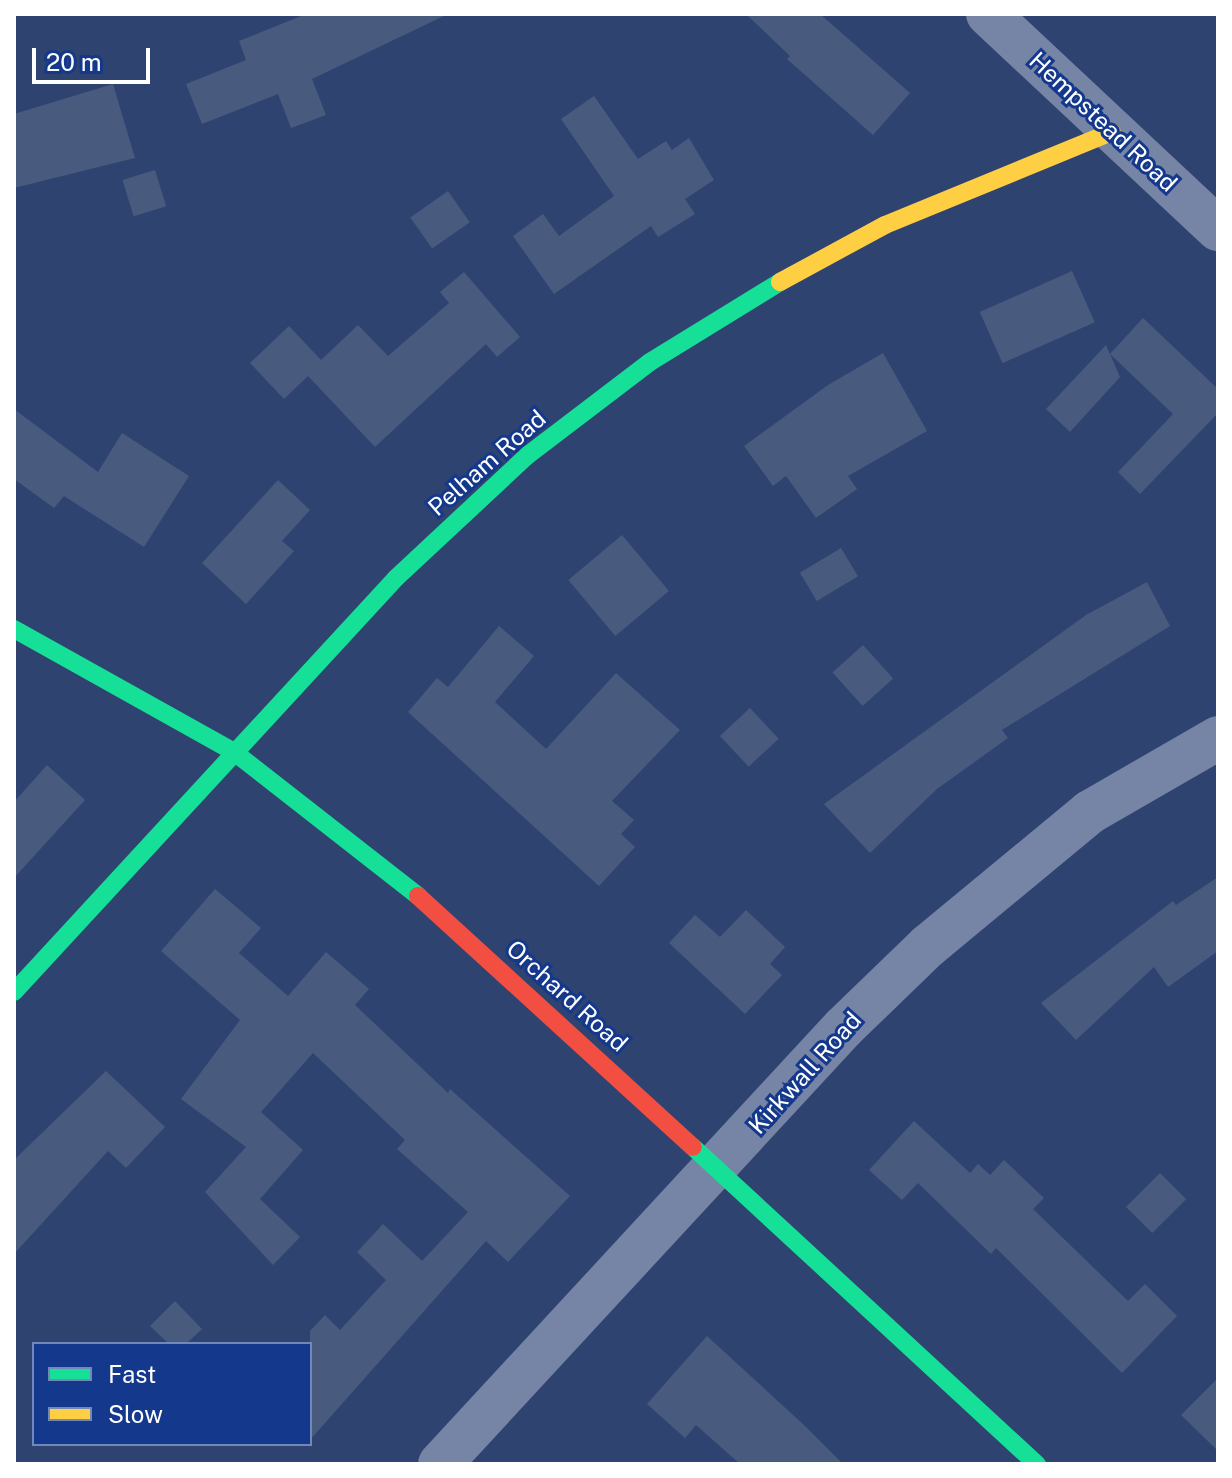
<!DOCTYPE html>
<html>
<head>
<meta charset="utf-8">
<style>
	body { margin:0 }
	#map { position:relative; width:1232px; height:1478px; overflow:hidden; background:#2f4371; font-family:"Public Sans",sans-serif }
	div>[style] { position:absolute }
	.building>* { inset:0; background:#495a7f; transform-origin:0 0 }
	.street>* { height:44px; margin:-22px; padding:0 22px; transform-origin:22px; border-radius:22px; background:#7684a5 }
	.fast>* { height:18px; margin:-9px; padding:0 9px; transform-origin:9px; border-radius:9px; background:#16e098 }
	.slow>* { height:18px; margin:-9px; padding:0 9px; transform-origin:9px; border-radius:9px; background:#ffcf43 }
	.jam>* { height:18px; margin:-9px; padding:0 9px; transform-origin:9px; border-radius:9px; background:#f24e42 }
	span { translate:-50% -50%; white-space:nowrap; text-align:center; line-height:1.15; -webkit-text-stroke:6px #14388c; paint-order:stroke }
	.street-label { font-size:24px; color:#fff }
	.frame { position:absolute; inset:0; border:16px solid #fff; pointer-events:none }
	.legend { position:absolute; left:32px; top:1342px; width:280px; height:104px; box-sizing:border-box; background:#14388c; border:2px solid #7288ba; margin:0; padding:10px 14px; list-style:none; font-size:24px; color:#fff }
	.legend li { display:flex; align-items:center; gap:16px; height:40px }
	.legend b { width:40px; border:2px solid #7288ba }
	.scale { position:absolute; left:32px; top:48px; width:118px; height:36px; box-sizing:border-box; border:4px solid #fff; border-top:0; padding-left:10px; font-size:24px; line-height:28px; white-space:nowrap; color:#fff; -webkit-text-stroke:6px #14388c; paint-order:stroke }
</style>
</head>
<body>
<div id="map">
	<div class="building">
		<div style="clip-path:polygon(306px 14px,448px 14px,312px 79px,326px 115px,291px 128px,278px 94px,202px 124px,186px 84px,246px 60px,239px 41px)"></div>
		<div style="clip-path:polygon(746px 14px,820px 14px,910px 93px,873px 135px,787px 59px,790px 56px)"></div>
		<div style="clip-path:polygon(113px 84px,135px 158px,14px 188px,14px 114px)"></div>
		<div style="clip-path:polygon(594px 96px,638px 159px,666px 141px,672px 150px,689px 138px,714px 180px,685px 199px,695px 214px,658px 237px,651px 226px,554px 294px,513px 236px,543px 214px,559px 236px,614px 196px,561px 119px)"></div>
		<div style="left:155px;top:170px;width:38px;height:34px;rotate:73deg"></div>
		<div style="left:448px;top:191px;width:38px;height:46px;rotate:55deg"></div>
		<div style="left:1072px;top:271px;width:56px;height:101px;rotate:66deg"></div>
		<div style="clip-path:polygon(464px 272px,520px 337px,497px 357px,486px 344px,375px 447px,308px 376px,284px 399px,250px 363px,289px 326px,321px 360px,358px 325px,388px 356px,449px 303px,440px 292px)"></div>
		<div style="clip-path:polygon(1143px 318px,1218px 389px,1218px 413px,1140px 494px,1118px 472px,1173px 414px,1110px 354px,1120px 377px,1070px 432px,1046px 409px,1106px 345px,1110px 354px)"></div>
		<div style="clip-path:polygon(883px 353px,927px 431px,848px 476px,857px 489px,816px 518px,786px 476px,773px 486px,744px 446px,828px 385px)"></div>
		<div style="clip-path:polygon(14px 409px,98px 472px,122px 433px,189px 476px,144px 547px,64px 496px,54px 508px,14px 479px)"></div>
		<div style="clip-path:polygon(278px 480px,310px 510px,282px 541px,294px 551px,246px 604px,202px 563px)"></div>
		<div style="left:622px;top:535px;width:73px;height:70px;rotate:50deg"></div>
		<div style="left:841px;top:548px;width:33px;height:48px;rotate:59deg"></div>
		<div style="clip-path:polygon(1147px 582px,1170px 626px,1002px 730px,1008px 738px,937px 789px,870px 853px,824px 804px,1086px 615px)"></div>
		<div style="clip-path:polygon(499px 626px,534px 656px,495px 702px,546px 749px,616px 673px,680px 730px,612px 801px,634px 820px,621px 834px,635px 847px,599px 886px,408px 712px,437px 678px,448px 687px)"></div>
		<div style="left:863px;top:645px;width:45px;height:41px;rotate:48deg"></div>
		<div style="left:750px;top:708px;width:42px;height:41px;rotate:47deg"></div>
		<div style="clip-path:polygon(47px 765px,85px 800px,14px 878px,14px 802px)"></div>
		<div style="clip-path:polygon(1218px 877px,1218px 951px,1168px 987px,1154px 967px,1076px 1040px,1041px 1003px,1173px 901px,1176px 905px)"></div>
		<div style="clip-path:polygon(215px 889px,261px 928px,239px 953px,288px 996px,326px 952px,369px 989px,355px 1005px,448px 1093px,450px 1089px,570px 1196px,508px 1262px,486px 1241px,310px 1440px,310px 1331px,325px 1315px,340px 1330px,386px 1280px,357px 1252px,383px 1224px,422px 1261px,468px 1212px,397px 1149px,405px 1140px,313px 1053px,261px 1112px,303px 1150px,260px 1199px,300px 1237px,273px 1265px,205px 1192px,246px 1147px,181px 1099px,240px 1020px,161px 951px)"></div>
		<div style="clip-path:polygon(746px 910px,785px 947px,770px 964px,782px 975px,745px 1014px,669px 943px,695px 915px,720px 937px)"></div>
		<div style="clip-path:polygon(106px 1071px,165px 1127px,126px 1168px,108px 1151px,14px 1254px,14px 1160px)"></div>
		<div style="clip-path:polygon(914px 1121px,970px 1173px,978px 1164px,990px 1175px,1004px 1160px,1044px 1198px,1033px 1209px,1128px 1301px,1145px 1284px,1177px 1316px,1122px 1373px,996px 1248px,991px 1254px,918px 1183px,902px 1200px,869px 1170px)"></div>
		<div style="left:1160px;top:1173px;width:37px;height:48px;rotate:45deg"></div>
		<div style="clip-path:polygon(175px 1301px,202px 1329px,186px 1344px,169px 1344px,150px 1326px)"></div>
		<div style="clip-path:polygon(707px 1336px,805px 1426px,843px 1464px,740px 1464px,696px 1425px,685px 1438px,647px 1404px)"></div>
		<div style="clip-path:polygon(1218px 1378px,1218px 1451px,1181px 1415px)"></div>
	</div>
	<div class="street">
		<div style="left:988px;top:14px;width:315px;rotate:43.1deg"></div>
		<div style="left:440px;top:1464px;width:594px;rotate:-47.25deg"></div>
		<div style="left:843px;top:1028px;width:118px;rotate:-44deg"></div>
		<div style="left:928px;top:946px;width:210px;rotate:-39.6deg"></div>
		<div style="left:1090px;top:812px;width:148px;rotate:-30deg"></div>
	</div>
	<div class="fast">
		<div style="left:14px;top:629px;width:252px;rotate:29.2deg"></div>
		<div style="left:234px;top:752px;width:234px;rotate:38deg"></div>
		<div style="left:14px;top:992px;width:563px;rotate:-47.3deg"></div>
		<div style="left:396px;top:578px;width:180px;rotate:-43deg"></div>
		<div style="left:528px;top:455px;width:153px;rotate:-37.3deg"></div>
		<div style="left:650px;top:362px;width:153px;rotate:-31.6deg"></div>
		<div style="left:693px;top:1147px;width:468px;rotate:42.7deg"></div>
	</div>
	<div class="slow">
		<div style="left:780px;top:282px;width:119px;rotate:-28.5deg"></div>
		<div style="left:885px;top:225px;width:245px;rotate:-22.3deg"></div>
	</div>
	<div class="jam">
		<div style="left:418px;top:896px;width:372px;rotate:42.4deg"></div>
	</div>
	<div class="street-label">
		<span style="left:1103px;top:122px;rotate:43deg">Hempstead Road</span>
		<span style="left:487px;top:463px;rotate:-41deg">Pelham Road</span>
		<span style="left:567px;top:996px;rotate:42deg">Orchard Road</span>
		<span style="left:805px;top:1073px;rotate:-48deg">Kirkwall Road</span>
	</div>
	<div class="frame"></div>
	<ul class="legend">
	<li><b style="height:10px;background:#16e098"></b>Fast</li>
	<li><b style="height:10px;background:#ffcf43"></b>Slow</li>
	</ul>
	<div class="scale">20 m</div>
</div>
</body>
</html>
